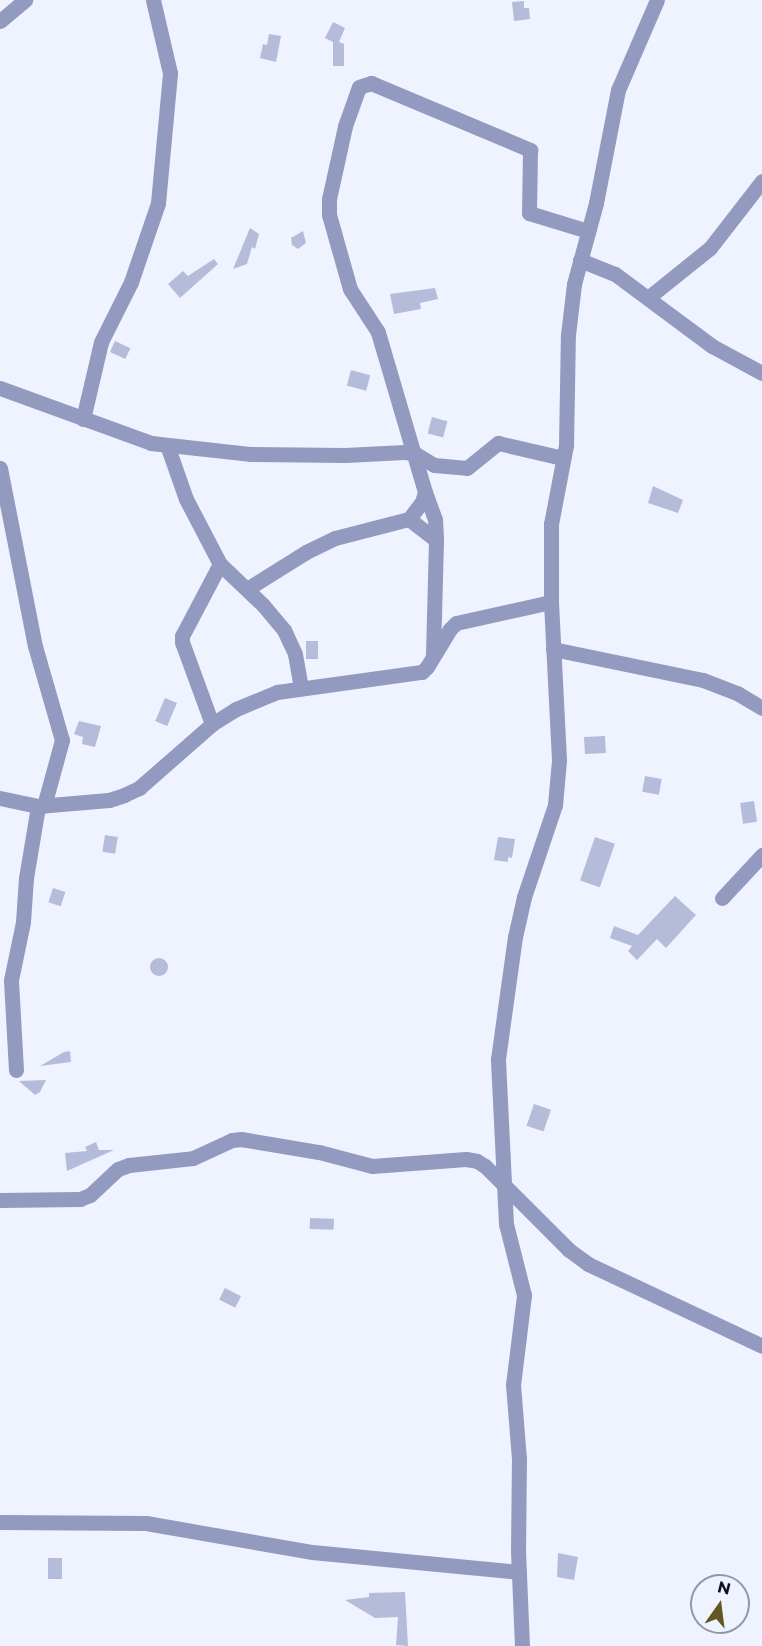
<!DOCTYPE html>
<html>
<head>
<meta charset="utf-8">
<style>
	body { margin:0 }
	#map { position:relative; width:762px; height:1646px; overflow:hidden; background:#eff2ff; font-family:Montserrat,sans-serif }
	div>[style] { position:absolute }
	.building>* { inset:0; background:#b5bcda; transform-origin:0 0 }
	.round { border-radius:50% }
	.street>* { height:15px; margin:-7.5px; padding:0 7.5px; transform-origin:7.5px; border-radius:7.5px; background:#929ac0 }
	span { translate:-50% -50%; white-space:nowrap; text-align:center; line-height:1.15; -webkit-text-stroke:6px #eff2ff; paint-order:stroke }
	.north { position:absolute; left:690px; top:1574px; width:60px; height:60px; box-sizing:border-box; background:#eff2ff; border:2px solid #9598a4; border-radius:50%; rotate:14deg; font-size:16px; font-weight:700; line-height:24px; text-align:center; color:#0e101b }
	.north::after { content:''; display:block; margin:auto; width:21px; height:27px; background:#635623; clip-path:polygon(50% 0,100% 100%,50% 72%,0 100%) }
</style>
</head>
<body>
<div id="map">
	<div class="building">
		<div style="clip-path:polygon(524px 1px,524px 8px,529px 8px,530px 19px,514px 21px,512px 2px)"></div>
		<div style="clip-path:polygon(333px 22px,345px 28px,339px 42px,344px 44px,344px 66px,333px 66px,333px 42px,325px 38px)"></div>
		<div style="clip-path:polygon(269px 34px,281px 36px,276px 62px,260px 58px,263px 44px,267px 45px)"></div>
		<div style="clip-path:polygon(250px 228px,259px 234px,255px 249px,252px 247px,247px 264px,233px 269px)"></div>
		<div style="clip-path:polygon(303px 231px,306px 243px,298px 249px,292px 245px,291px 238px)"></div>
		<div style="clip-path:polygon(214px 259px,218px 264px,180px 298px,168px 284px,183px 271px,188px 276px)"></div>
		<div style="clip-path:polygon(435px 288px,438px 299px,420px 303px,421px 309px,394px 314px,390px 294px)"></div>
		<div style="left:115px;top:341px;width:17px;height:12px;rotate:25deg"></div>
		<div style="left:351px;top:370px;width:20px;height:16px;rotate:15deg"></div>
		<div style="left:432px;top:417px;width:16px;height:17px;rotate:15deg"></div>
		<div style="clip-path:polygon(653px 486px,683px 500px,678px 513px,648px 503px)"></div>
		<div style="left:318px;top:641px;width:18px;height:12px;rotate:90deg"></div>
		<div style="left:165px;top:698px;width:13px;height:25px;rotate:23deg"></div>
		<div style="clip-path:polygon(79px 721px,101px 726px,95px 747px,82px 744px,83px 737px,74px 734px)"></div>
		<div style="left:605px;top:736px;width:17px;height:21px;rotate:87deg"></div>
		<div style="left:645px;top:776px;width:17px;height:16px;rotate:10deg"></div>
		<div style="left:754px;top:801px;width:21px;height:14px;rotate:82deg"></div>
		<div style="left:105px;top:835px;width:13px;height:17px;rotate:9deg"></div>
		<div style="clip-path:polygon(498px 837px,515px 839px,512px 858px,508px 857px,508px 862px,494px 860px)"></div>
		<div style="left:595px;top:837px;width:21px;height:46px;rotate:19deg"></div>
		<div style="left:53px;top:888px;width:13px;height:15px;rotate:18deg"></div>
		<div style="clip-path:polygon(675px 896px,696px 915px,666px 948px,657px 939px,637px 960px,628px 951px,632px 946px,610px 938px,614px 926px,638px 935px)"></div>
		<div class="round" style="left:150px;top:958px;width:18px;height:18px"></div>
		<div style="clip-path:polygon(70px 1051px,71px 1062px,40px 1066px,64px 1052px)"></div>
		<div style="clip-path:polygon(46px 1080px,40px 1092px,35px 1095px,19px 1081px)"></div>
		<div style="left:534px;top:1104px;width:18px;height:23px;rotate:19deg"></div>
		<div style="clip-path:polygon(96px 1142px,99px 1150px,114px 1150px,67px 1171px,65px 1153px,87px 1151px,85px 1147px)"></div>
		<div style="left:310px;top:1218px;width:24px;height:11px;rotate:2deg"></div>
		<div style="left:225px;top:1288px;width:18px;height:13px;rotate:27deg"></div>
		<div style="clip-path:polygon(558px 1553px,578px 1557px,574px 1580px,557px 1577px)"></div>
		<div style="left:48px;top:1558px;width:14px;height:21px"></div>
		<div style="clip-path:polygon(405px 1592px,408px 1646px,396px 1645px,398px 1617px,375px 1618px,345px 1600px,369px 1597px,369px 1593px)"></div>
	</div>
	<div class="street">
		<div style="left:0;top:21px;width:33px;rotate:-40deg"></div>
		<div style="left:580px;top:260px;width:38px;rotate:22deg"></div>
		<div style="left:615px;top:274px;width:121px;rotate:36.6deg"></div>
		<div style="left:712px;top:346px;width:57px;rotate:28.4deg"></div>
		<div style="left:649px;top:297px;width:78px;rotate:-38.8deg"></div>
		<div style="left:710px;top:248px;width:85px;rotate:-52.2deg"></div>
		<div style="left:0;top:388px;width:161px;rotate:20deg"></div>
		<div style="left:151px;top:443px;width:101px;rotate:6.3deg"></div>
		<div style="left:251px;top:454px;width:94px;rotate:0.6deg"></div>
		<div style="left:345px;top:455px;width:59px;rotate:-2.9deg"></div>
		<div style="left:404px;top:452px;width:10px;rotate:6deg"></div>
		<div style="left:414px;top:453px;width:23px;rotate:31deg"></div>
		<div style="left:434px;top:465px;width:33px;rotate:5deg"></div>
		<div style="left:467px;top:468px;width:40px;rotate:-39deg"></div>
		<div style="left:498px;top:443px;width:67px;rotate:13deg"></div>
		<div style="left:83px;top:419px;width:79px;rotate:-76.8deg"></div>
		<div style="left:101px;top:342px;width:67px;rotate:-63.4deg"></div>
		<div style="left:131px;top:282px;width:83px;rotate:-71.1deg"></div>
		<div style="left:158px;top:203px;width:131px;rotate:-84.7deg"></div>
		<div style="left:170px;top:73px;width:75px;rotate:-103.1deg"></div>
		<div style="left:167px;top:445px;width:57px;rotate:70.6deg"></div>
		<div style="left:186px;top:499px;width:73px;rotate:62.4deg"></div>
		<div style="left:220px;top:564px;width:59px;rotate:43.6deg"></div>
		<div style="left:263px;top:605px;width:33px;rotate:50deg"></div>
		<div style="left:284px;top:630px;width:26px;rotate:65deg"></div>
		<div style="left:295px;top:654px;width:35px;rotate:80deg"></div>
		<div style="left:0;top:468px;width:181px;rotate:78.9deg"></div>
		<div style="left:35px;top:646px;width:98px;rotate:74deg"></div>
		<div style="left:62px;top:740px;width:68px;rotate:105.3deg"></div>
		<div style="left:425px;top:492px;width:29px;rotate:70deg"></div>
		<div style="left:435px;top:519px;width:21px;rotate:87deg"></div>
		<div style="left:436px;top:540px;width:114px;rotate:91.5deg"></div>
		<div style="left:409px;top:519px;width:34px;rotate:38deg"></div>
		<div style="left:247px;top:589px;width:70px;rotate:-32.1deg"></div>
		<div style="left:306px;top:552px;width:32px;rotate:-26deg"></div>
		<div style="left:335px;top:538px;width:76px;rotate:-14.4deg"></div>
		<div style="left:409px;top:519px;width:21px;rotate:-53deg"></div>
		<div style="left:422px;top:502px;width:10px;rotate:-73deg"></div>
		<div style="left:425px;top:492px;width:167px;rotate:-106.4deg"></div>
		<div style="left:378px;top:332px;width:51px;rotate:-123.1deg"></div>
		<div style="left:350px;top:289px;width:77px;rotate:-105.8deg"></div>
		<div style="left:329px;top:215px;width:16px;rotate:-90deg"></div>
		<div style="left:329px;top:199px;width:75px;rotate:-77.6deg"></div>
		<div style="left:345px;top:126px;width:41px;rotate:-70.3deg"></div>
		<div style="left:359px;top:87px;width:13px;rotate:-18deg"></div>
		<div style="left:371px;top:83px;width:173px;rotate:22.8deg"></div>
		<div style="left:530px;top:150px;width:63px;rotate:90.9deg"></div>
		<div style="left:529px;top:213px;width:62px;rotate:17deg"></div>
		<div style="left:553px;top:649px;width:153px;rotate:11.7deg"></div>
		<div style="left:703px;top:680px;width:36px;rotate:21deg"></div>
		<div style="left:737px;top:693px;width:29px;rotate:31deg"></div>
		<div style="left:212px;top:724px;width:87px;rotate:-110.1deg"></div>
		<div style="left:182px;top:642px;width:6px;rotate:-90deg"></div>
		<div style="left:182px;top:636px;width:81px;rotate:-62.2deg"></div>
		<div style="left:0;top:798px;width:39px;rotate:12deg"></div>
		<div style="left:38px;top:806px;width:71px;rotate:-4.8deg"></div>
		<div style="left:109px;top:800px;width:16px;rotate:-18deg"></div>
		<div style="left:124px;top:795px;width:17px;rotate:-25deg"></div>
		<div style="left:139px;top:788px;width:97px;rotate:-41.2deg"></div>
		<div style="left:212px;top:724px;width:28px;rotate:-32deg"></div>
		<div style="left:236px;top:709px;width:44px;rotate:-22.5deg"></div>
		<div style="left:277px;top:692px;width:146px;rotate:-7.9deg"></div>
		<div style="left:422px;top:672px;width:7px;rotate:-45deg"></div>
		<div style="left:427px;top:667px;width:44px;rotate:-58.8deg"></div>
		<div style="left:450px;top:629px;width:8px;rotate:-45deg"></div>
		<div style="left:456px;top:623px;width:97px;rotate:-12.5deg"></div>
		<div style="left:722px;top:898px;width:59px;rotate:-47.1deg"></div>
		<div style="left:16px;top:1070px;width:90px;rotate:-93.2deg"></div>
		<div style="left:11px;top:980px;width:59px;rotate:-78.3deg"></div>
		<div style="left:23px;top:922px;width:44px;rotate:-86.1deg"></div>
		<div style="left:26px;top:878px;width:73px;rotate:-80.5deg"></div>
		<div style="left:0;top:1200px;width:80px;rotate:-0.7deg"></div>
		<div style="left:80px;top:1199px;width:11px;rotate:-22deg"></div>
		<div style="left:90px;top:1195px;width:38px;rotate:-43deg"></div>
		<div style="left:118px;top:1169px;width:12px;rotate:-20deg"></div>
		<div style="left:129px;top:1165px;width:64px;rotate:-6.2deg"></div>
		<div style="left:193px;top:1158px;width:43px;rotate:-24.8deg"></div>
		<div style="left:232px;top:1140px;width:9px;rotate:-6deg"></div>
		<div style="left:241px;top:1139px;width:79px;rotate:9.5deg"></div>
		<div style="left:319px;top:1152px;width:55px;rotate:14.8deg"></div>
		<div style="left:372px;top:1166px;width:94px;rotate:-4.3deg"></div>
		<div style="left:466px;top:1159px;width:11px;rotate:10deg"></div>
		<div style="left:477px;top:1161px;width:9px;rotate:32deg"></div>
		<div style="left:485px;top:1166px;width:119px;rotate:45deg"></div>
		<div style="left:569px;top:1250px;width:24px;rotate:36deg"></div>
		<div style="left:588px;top:1264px;width:192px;rotate:25.2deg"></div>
		<div style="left:0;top:1522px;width:146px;rotate:0.4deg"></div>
		<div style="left:146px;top:1523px;width:169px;rotate:9.9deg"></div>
		<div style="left:312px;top:1552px;width:208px;rotate:5.5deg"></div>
		<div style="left:522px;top:1646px;width:94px;rotate:-92.4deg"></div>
		<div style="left:518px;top:1552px;width:93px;rotate:-89.4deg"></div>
		<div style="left:519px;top:1459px;width:74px;rotate:-94.6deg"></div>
		<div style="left:513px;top:1385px;width:91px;rotate:-83deg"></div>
		<div style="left:524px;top:1295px;width:73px;rotate:-104.2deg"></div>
		<div style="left:506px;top:1224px;width:165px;rotate:-92.8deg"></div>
		<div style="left:498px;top:1059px;width:123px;rotate:-82.1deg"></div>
		<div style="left:515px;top:937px;width:41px;rotate:-77.3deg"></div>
		<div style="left:524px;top:897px;width:97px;rotate:-71.4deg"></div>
		<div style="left:555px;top:805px;width:45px;rotate:-84.9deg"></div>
		<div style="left:559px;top:760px;width:158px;rotate:-92.9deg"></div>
		<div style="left:551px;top:602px;width:78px;rotate:-90deg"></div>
		<div style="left:551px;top:524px;width:80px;rotate:-79.2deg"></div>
		<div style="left:566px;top:445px;width:110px;rotate:-89deg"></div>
		<div style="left:568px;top:335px;width:51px;rotate:-83.3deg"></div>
		<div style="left:574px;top:284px;width:84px;rotate:-74.8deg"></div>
		<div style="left:596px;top:203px;width:115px;rotate:-79deg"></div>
		<div style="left:618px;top:90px;width:98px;rotate:-66.6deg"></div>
	</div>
	<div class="north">N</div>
</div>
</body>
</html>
